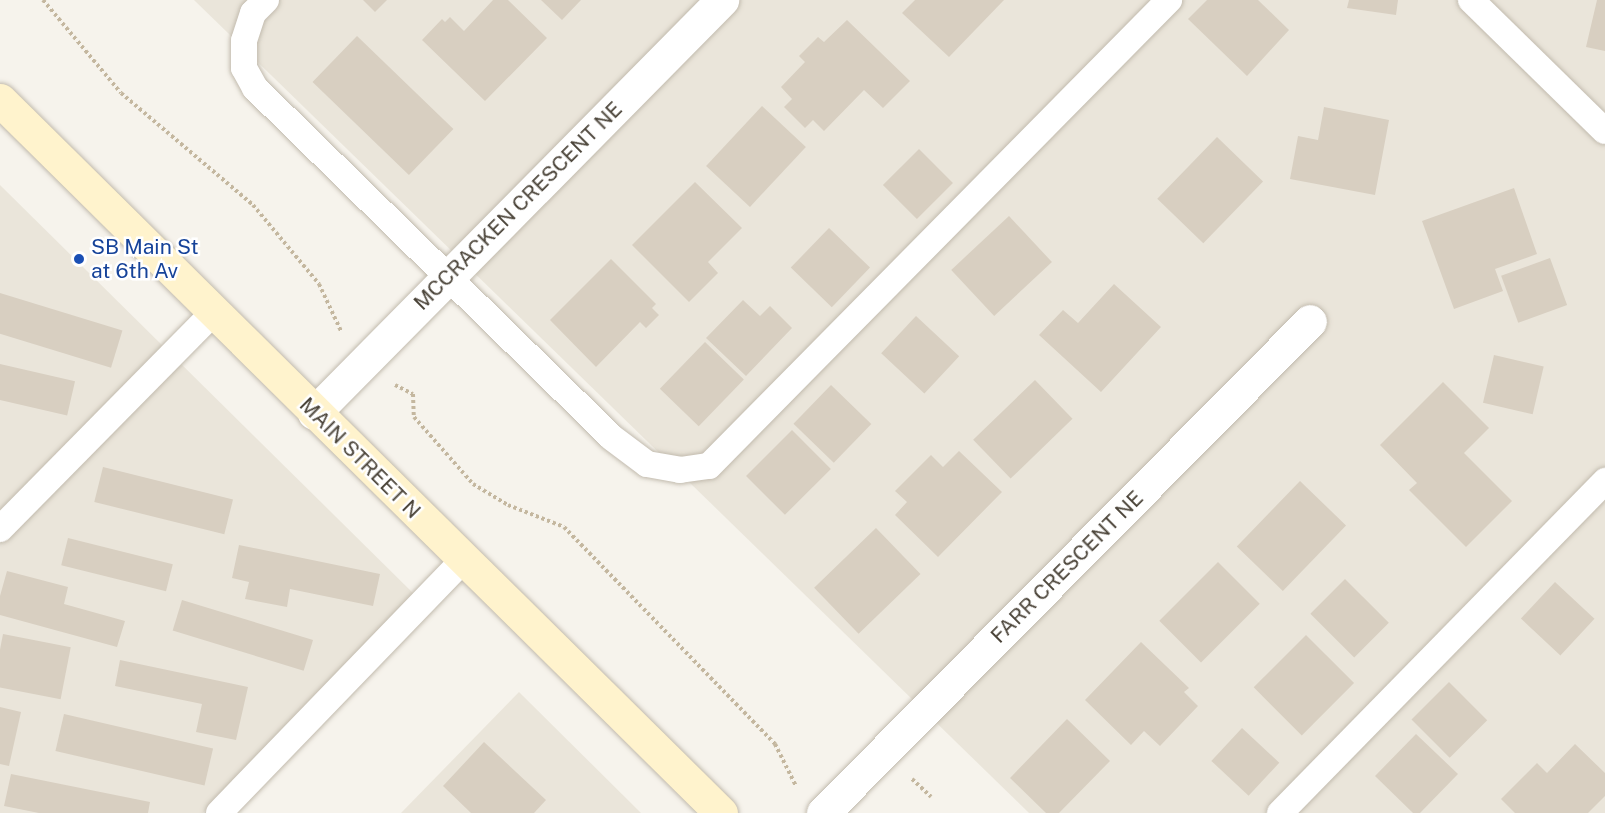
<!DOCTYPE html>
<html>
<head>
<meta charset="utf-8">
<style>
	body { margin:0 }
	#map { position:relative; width:1605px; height:813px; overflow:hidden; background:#f6f3ec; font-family:"Public Sans",sans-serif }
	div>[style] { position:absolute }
	.residential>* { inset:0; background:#eae5da }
	.building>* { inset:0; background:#d8cfc1; transform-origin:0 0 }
	.path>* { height:4px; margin-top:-2px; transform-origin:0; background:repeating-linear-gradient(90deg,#c4b79f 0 3px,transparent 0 6px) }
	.roads { filter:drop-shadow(0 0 2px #c2bbae) drop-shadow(0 0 2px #c2bbae) }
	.lane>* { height:26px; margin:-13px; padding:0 13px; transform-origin:13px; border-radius:13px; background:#fff }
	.street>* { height:33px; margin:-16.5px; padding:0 16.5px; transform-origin:16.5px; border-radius:16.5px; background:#fff }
	.secondary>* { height:33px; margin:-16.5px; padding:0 16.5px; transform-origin:16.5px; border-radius:16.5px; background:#fff3cd }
	.dots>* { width:16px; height:16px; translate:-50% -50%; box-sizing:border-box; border:3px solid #fff; border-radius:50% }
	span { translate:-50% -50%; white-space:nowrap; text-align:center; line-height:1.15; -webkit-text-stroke:5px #fff; paint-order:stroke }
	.street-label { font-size:21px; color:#4b4439 }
	.transit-label { font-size:21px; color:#164399 }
	.left { translate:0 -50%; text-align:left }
</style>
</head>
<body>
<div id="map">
	<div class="residential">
		<div style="clip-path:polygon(194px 0,1605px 0,1605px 813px,1029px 813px)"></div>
		<div style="clip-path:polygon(0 185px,416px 596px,203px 813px,0 813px)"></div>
		<div style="clip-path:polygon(519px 692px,641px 813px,401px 813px)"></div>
	</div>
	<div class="building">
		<div style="clip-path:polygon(363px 0,387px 0,375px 12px)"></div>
		<div style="clip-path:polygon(493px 0,508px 0,547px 38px,485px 101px,422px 40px,442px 19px,445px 22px,450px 17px,464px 31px)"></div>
		<div style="clip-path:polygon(541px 0,581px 0,562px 20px)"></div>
		<div style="clip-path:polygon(915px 0,1004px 0,949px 57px,902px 13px)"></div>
		<div style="clip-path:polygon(1207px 0,1258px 0,1289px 30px,1247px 76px,1188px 19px)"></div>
		<div style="clip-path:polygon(1349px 0,1398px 0,1396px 15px,1347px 8px)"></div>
		<div style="clip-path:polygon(1597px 0,1605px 0,1605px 51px,1586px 47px)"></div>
		<div style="clip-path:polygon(847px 20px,910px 81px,883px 108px,864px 90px,824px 131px,813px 120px,805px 128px,784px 107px,792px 99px,781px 87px,805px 62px,799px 56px,818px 37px,824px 42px)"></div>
		<div style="left:357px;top:36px;width:134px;height:64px;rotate:44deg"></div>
		<div style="left:762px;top:106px;width:60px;height:82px;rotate:43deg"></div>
		<div style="clip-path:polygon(1324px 107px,1389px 120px,1375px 195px,1290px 179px,1298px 136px,1318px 140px)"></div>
		<div style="left:1217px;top:137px;width:64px;height:86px;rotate:44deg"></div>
		<div style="left:919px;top:149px;width:48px;height:51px;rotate:45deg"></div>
		<div style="clip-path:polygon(695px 182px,742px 228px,708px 262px,718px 273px,689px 302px,632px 245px)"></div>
		<div style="clip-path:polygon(1514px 188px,1537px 254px,1495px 269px,1503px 291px,1454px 309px,1422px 221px)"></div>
		<div style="left:1009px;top:216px;width:63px;height:79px;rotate:47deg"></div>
		<div style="left:829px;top:228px;width:57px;height:55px;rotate:44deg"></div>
		<div style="left:1550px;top:258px;width:50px;height:52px;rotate:70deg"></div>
		<div style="clip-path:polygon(611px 259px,656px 304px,652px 308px,659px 315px,646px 328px,640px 322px,596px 367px,550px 320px)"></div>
		<div style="clip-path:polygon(1114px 284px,1161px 327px,1101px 392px,1039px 335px,1063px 310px,1078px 323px)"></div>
		<div style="left:0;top:293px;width:128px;height:39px;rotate:17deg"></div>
		<div style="clip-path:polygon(743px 300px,760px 316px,770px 306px,792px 328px,746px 376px,706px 338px)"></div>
		<div style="left:916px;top:316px;width:59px;height:51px;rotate:43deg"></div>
		<div style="left:705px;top:342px;width:54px;height:65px;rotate:44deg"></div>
		<div style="left:1494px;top:355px;width:51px;height:49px;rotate:13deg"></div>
		<div style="left:0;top:364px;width:77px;height:35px;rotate:13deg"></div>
		<div style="left:1035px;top:380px;width:54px;height:86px;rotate:46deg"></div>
		<div style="clip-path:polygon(1443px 382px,1489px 428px,1464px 453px,1512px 501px,1466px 547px,1409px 490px,1417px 483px,1380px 445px)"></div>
		<div style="left:831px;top:385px;width:56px;height:54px;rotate:44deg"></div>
		<div style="left:792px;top:430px;width:55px;height:65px;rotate:45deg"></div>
		<div style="clip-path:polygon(959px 451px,1002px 492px,938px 557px,895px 515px,907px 502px,895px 491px,931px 455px,943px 467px)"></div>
		<div style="left:103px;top:467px;width:134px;height:36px;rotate:14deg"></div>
		<div style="left:1300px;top:481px;width:64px;height:91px;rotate:44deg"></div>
		<div style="left:876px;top:528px;width:64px;height:86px;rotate:46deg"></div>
		<div style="left:68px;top:538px;width:108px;height:28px;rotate:14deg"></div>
		<div style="clip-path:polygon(239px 545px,380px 574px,373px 606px,290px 589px,287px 607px,245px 599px,249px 582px,232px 578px)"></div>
		<div style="left:1218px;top:562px;width:59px;height:83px;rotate:45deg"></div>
		<div style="clip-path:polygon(7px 571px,68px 587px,64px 604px,125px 621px,117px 647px,0 615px,0 596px)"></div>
		<div style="left:1345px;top:579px;width:62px;height:49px;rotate:45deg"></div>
		<div style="left:1555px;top:582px;width:54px;height:50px;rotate:43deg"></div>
		<div style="left:182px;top:600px;width:137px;height:32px;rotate:17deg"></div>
		<div style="left:3px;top:634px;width:69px;height:53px;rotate:11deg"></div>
		<div style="left:1306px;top:635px;width:68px;height:74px;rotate:45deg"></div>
		<div style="clip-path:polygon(1141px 642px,1189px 688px,1184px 692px,1198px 706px,1160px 746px,1144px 731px,1131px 745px,1085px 700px)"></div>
		<div style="clip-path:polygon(120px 660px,248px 687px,236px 740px,196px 732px,202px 704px,115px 686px)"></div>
		<div style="left:1449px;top:682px;width:54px;height:53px;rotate:45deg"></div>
		<div style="clip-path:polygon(0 707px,21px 712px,9px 766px,0 764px)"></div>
		<div style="left:64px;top:714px;width:153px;height:38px;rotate:13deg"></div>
		<div style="clip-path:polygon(1067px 719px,1110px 761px,1059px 813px,1046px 813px,1010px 778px)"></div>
		<div style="left:1242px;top:728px;width:51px;height:45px;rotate:43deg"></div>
		<div style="clip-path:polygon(1416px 734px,1458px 774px,1420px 813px,1413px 813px,1375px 776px)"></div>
		<div style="clip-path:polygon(484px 742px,546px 800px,534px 813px,471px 813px,443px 786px)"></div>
		<div style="clip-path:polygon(1575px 744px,1605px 773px,1605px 796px,1588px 813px,1515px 813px,1501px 799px,1537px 763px,1547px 773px)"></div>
		<div style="clip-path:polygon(11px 774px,150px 802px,148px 813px,39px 813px,4px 806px)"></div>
	</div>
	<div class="path">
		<div style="left:43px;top:0;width:121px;rotate:50deg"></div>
		<div style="left:121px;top:93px;width:173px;rotate:40.3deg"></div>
		<div style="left:253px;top:205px;width:103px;rotate:50.1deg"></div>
		<div style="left:319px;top:284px;width:52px;rotate:64.9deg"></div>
		<div style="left:395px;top:385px;width:20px;rotate:27deg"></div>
		<div style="left:413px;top:394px;width:23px;rotate:88deg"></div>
		<div style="left:414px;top:417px;width:89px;rotate:48.6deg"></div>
		<div style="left:473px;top:484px;width:41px;rotate:31deg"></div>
		<div style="left:508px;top:505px;width:60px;rotate:21.4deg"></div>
		<div style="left:564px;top:527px;width:303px;rotate:45.8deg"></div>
		<div style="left:775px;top:744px;width:47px;rotate:63.4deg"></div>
		<div style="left:912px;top:779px;width:26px;rotate:43deg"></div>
	</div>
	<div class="roads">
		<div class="lane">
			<div style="left:266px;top:0;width:18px;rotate:135deg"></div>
			<div style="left:253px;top:13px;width:29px;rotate:108deg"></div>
			<div style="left:244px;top:41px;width:27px;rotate:90deg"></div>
			<div style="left:244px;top:68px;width:23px;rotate:61deg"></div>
			<div style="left:255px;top:88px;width:499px;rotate:44.4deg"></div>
			<div style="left:611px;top:437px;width:45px;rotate:36.9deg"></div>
			<div style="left:647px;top:464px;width:34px;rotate:10deg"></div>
			<div style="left:680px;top:470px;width:29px;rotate:-8deg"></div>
			<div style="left:709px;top:466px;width:655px;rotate:-45.37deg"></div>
			<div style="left:1471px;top:0;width:187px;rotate:44.4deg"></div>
			<div style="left:0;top:529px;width:303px;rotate:-45.4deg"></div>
			<div style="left:219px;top:813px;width:351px;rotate:-46deg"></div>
			<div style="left:1280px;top:813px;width:465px;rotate:-45.6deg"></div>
		</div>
		<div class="street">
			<div style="left:314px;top:413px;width:581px;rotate:-45.35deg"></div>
			<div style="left:823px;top:813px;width:692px;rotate:-45.29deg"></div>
		</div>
		<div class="secondary">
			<div style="left:0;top:100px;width:1014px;rotate:44.68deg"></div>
		</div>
	</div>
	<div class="dots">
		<div style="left:79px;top:259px;background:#1a4fb4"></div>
	</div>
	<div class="street-label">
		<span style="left:518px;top:206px;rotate:-45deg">MCCRACKEN CRESCENT NE</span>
		<span style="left:360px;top:458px;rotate:45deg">MAIN STREET N</span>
		<span style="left:1067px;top:567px;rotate:-45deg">FARR CRESCENT NE</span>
	</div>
	<div class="transit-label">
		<span class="left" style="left:91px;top:259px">SB Main St<br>at 6th Av</span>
	</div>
</div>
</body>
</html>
